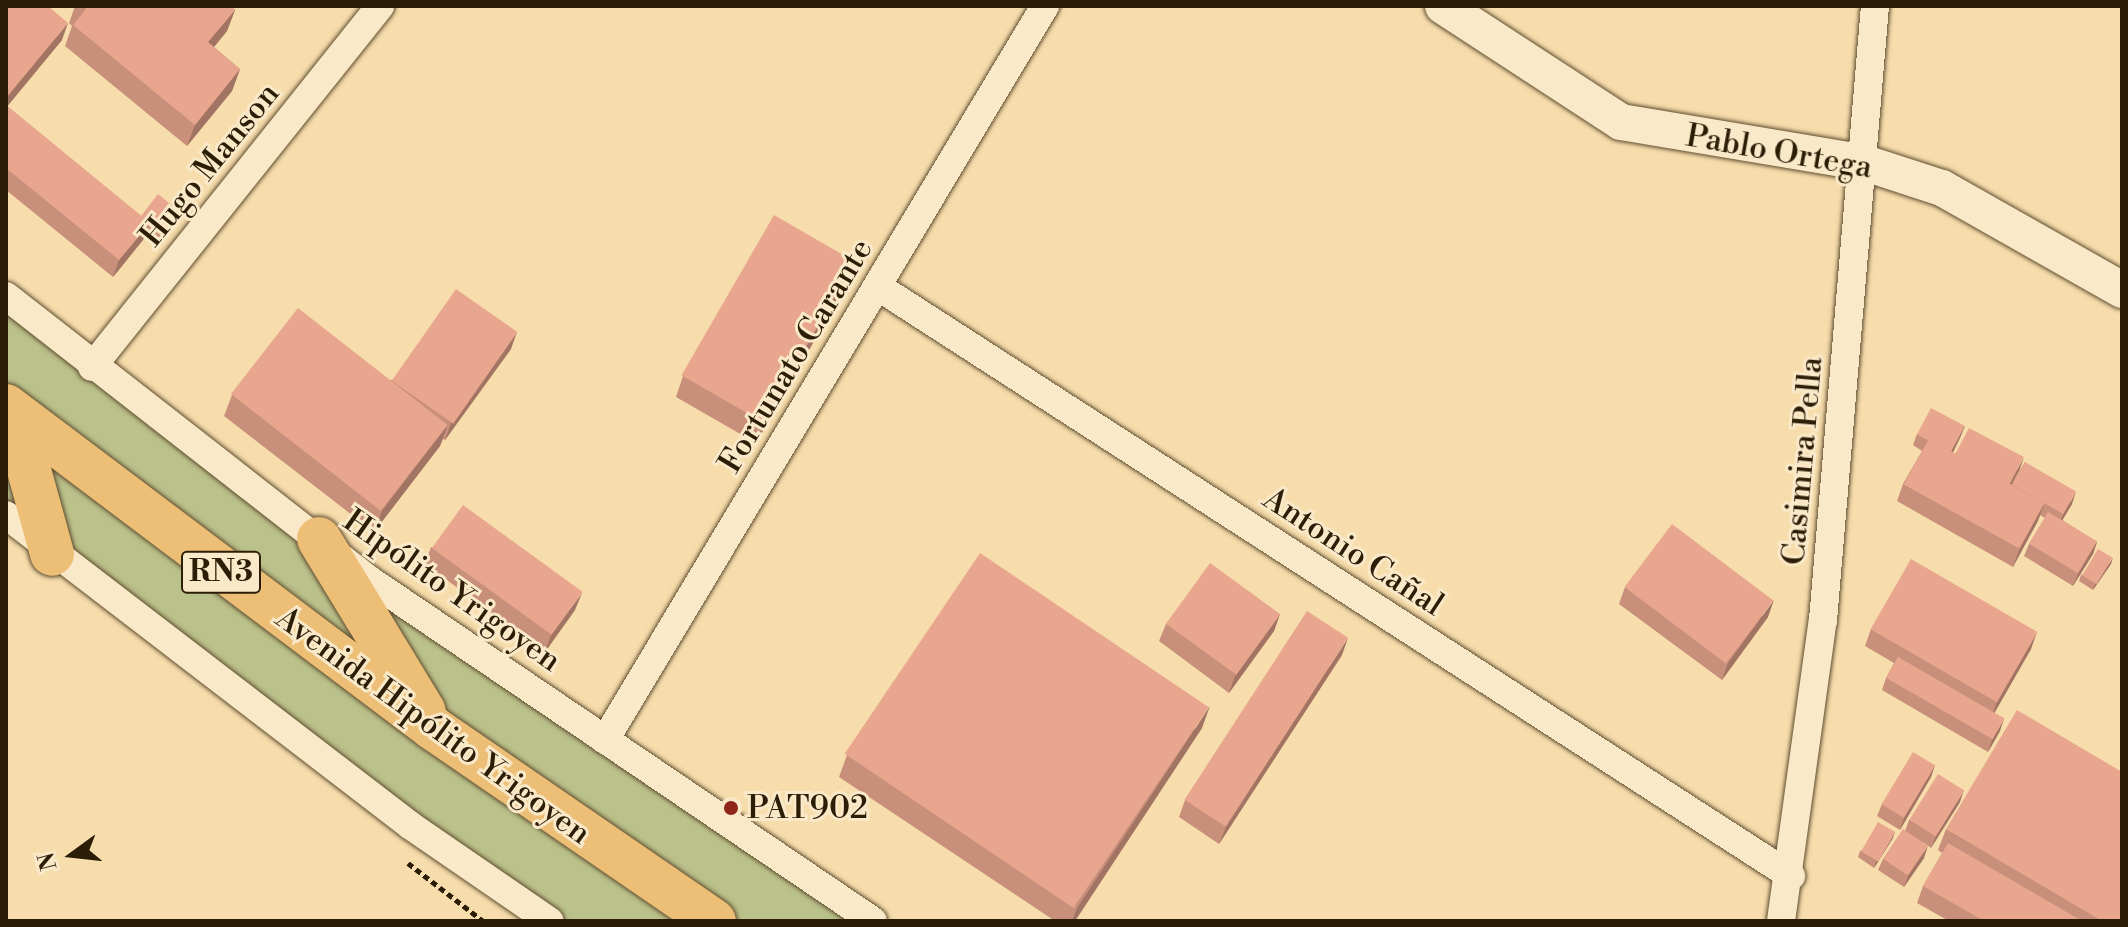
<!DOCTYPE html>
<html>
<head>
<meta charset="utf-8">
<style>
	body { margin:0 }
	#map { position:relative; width:2128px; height:927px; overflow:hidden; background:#f7ddac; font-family:"Libre Bodoni",serif }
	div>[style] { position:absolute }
	.green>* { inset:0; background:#bbc18a }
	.path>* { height:5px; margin-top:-2.5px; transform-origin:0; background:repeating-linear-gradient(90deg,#2c1d07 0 6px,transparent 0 10px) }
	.roads { filter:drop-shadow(0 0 2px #5f4d30) drop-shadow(0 0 2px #5f4d30) }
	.minor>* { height:28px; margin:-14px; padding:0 14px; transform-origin:14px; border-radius:14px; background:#fae9c9 }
	.tertiary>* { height:36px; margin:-18px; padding:0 18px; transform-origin:18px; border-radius:18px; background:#fae9c9 }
	.trunk>* { height:44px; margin:-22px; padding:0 22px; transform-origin:22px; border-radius:22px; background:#ecbe76 }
	.wall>* { inset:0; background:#c88f7a }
	.shaded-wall>* { inset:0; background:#a27463 }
	.building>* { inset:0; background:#e8a68e; transform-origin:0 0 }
	.dots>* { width:22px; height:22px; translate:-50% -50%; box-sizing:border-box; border:4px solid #fae9c9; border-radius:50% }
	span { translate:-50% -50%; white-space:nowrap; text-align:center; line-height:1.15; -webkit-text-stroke:6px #fae9c9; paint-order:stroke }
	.shield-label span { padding:2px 6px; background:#fae9c9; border:2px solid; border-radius:6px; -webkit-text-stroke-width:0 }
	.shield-label { font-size:30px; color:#2c1d07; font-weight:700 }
	.street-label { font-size:32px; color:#2c1d07 }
	.poi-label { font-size:32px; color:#2c1d07 }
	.left { translate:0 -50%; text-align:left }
	.frame { position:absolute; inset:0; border:8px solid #2c1d07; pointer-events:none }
	.north { position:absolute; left:32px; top:815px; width:80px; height:80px; -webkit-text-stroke:6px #fae9c9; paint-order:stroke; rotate:255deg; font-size:22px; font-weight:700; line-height:32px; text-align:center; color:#2c1d07 }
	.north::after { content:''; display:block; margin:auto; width:28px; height:36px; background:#2c1d07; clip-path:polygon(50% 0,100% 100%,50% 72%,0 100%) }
</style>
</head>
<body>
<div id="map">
	<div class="green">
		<div style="clip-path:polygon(6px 296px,92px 367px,873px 921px,549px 921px,6px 515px)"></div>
	</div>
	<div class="path">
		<div style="left:408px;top:863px;width:95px;rotate:37.7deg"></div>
	</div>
	<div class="roads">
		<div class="minor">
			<div style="left:877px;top:286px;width:1088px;rotate:32.84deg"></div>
			<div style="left:6px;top:296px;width:463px;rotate:38deg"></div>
			<div style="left:371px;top:581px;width:606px;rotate:34.11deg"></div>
			<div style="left:92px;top:367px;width:462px;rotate:-51.4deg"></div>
			<div style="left:6px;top:515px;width:511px;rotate:37.52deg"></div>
			<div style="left:411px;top:826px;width:168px;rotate:34.5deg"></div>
			<div style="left:605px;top:740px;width:856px;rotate:-59.06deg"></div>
			<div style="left:1781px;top:921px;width:304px;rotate:-82.1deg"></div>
			<div style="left:1823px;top:620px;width:616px;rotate:-85.16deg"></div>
		</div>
		<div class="tertiary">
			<div style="left:1443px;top:6px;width:212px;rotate:33.1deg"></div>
			<div style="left:1621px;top:122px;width:247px;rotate:9.5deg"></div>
			<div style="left:1865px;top:163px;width:81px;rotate:18deg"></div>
			<div style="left:1942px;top:188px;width:207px;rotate:29.5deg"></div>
		</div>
		<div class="trunk">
			<div style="left:6px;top:406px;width:535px;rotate:37.02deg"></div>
			<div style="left:433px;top:728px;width:341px;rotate:34.5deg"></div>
			<div style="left:13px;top:412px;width:147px;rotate:74.6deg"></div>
			<div style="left:319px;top:539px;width:202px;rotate:58.7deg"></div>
		</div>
	</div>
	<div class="wall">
		<div style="clip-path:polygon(6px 6px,62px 40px,7px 106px,141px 216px,178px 218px,158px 242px,146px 232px,143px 240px,113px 277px,6px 190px)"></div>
		<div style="clip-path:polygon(75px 6px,231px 6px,235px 10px,227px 31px,214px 47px,240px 69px,232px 91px,187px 146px,65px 46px,72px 26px,69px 23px)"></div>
		<div style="clip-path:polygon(855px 261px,847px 283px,756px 443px,676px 397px,683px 376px)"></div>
		<div style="clip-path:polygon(511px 349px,445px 440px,443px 439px,440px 446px,374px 532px,224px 416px,232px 395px,391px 380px)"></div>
		<div style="clip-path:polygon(1965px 426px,1953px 453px,2020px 469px,2011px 485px,2025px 462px,2072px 504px,2062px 520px,2097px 542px,2093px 554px,2073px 586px,2024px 556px,2029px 544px,2045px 518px,2040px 515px,2013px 567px,1897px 501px,1903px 484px,1922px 451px,1913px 445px,1917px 434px)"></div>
		<div style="clip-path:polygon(431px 547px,575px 610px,545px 652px,425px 564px)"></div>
		<div style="clip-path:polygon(2111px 564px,2093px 590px,2079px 581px,2081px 575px)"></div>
		<div style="clip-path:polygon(1625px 587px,1768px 617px,1722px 680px,1619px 604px)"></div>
		<div style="clip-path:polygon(1280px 614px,1274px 631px,1229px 693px,1159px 641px,1166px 624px)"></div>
		<div style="clip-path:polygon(1871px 629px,2031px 649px,1994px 713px,2000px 731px,1988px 752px,1882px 690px,1886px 678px,1894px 663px,1865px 646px)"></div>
		<div style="clip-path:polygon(1342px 655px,1219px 844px,1179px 817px,1185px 800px)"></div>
		<div style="clip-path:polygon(1202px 728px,1075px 921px,1055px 921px,839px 777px,847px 755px)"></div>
		<div style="clip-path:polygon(1935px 765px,1931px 777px,1900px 830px,1877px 816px,1882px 804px)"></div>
		<div style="clip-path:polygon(1960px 802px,1931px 848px,1923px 842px,1924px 858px,1904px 887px,1878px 870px,1883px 859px,1905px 831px,1909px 820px)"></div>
		<div style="clip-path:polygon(1946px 829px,2122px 921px,1949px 921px,1917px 903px,1923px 886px,1942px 853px,1938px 850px)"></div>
		<div style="clip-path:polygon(1893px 838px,1874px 868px,1858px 857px,1860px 851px)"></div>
	</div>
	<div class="shaded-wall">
		<div style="clip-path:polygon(235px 10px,227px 31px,200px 64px,208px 42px)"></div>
		<div style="clip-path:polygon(68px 23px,62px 40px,6px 108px,6px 98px)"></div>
		<div style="clip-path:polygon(240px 69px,232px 91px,187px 146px,195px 125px)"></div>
		<div style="clip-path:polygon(180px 212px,178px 218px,158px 242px,161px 236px)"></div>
		<div style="clip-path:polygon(150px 223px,143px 240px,113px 277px,119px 260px)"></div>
		<div style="clip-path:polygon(855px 261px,847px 283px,756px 443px,764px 422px)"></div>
		<div style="clip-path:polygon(517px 332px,511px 349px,445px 440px,451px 423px)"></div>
		<div style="clip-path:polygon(448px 424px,440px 446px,374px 532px,382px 511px)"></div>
		<div style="clip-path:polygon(1965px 426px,1960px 438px,1947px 464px,1951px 452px)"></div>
		<div style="clip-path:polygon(2024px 457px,2020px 469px,2005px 496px,2010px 484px)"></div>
		<div style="clip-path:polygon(2076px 492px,2072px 504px,2059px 526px,2063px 515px)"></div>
		<div style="clip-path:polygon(2044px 504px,2038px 521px,2013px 567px,2019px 550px)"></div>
		<div style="clip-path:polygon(2097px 542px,2093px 554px,2073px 586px,2078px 574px)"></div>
		<div style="clip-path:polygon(2113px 558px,2111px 564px,2093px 590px,2095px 584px)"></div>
		<div style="clip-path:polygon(582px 593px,575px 610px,545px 652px,551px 635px)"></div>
		<div style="clip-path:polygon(1774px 600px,1768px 617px,1722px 680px,1728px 663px)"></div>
		<div style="clip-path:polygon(1280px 614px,1274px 631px,1229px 693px,1235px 676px)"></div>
		<div style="clip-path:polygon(2037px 632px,2031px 649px,1991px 719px,1997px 702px)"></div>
		<div style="clip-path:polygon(1348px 638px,1342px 655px,1219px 844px,1226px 827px)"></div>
		<div style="clip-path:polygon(1210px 706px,1202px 728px,1075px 921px,1072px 921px,1077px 908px)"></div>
		<div style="clip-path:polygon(2004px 719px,2000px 731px,1988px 752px,1992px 740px)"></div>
		<div style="clip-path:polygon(1935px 765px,1931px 777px,1900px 830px,1904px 818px)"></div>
		<div style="clip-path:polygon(1964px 790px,1960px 802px,1931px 848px,1936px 836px)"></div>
		<div style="clip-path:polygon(1895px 832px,1893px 838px,1874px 868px,1876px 862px)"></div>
		<div style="clip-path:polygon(1928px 846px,1924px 858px,1904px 887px,1908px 876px)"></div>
	</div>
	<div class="building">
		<div style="clip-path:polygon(6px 6px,48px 6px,68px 23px,6px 98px)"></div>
		<div style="clip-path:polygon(83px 6px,231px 6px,235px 10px,208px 42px,240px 69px,195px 125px,73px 25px,86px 9px)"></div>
		<div style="clip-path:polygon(6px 105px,150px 223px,119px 260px,6px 168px)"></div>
		<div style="clip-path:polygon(158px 194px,180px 212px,161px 236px,148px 226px,150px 223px,141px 216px)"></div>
		<div style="left:774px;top:215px;width:93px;height:185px;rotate:30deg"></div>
		<div style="left:456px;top:289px;width:75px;height:112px;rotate:35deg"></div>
		<div style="left:298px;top:308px;width:190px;height:109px;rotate:38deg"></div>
		<div style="left:1931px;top:408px;width:38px;height:30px;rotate:28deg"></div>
		<div style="left:1969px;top:428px;width:62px;height:30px;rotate:28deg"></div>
		<div style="left:1929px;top:439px;width:132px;height:52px;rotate:29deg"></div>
		<div style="left:2025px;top:462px;width:59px;height:26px;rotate:30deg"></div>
		<div style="left:463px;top:505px;width:148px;height:53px;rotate:36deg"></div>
		<div style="left:2048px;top:512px;width:57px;height:37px;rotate:31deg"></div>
		<div style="left:1672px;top:524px;width:127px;height:79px;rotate:37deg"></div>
		<div style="left:2098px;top:549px;width:17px;height:31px;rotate:31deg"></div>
		<div style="left:980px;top:553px;width:276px;height:242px;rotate:34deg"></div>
		<div style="left:1911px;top:559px;width:146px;height:81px;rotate:30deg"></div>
		<div style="left:1210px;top:563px;width:87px;height:75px;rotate:36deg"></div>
		<div style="left:1307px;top:611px;width:49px;height:225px;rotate:33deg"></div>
		<div style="left:1898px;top:657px;width:123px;height:24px;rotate:30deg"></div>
		<div style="clip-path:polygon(2017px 710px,2122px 772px,2122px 921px,2102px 921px,1946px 829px)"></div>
		<div style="left:1913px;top:752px;width:26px;height:61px;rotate:31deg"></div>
		<div style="left:1938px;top:774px;width:31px;height:54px;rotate:32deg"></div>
		<div style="left:1878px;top:822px;width:20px;height:34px;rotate:30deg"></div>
		<div style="left:1903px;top:829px;width:30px;height:36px;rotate:34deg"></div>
		<div style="clip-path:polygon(1948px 843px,2082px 921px,1984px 921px,1923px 886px)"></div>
	</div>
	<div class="dots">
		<div style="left:731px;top:808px;background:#8f2418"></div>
	</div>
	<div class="shield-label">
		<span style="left:221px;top:572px">RN3</span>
	</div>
	<div class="street-label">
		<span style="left:1779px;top:152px;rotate:10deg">Pablo Ortega</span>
		<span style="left:210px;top:165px;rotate:-51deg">Hugo Manson</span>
		<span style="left:796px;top:356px;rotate:-59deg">Fortunato Carante</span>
		<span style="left:1803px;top:461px;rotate:-85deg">Casimira Pella</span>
		<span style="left:1353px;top:552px;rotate:33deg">Antonio Cañal</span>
		<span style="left:452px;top:591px;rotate:35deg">Hipólito Yrigoyen</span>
		<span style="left:433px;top:726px;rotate:36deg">Avenida Hipólito Yrigoyen</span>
	</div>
	<div class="poi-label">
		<span class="left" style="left:747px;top:808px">PAT902</span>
	</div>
	<div class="frame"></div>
	<div class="north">N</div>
</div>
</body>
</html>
